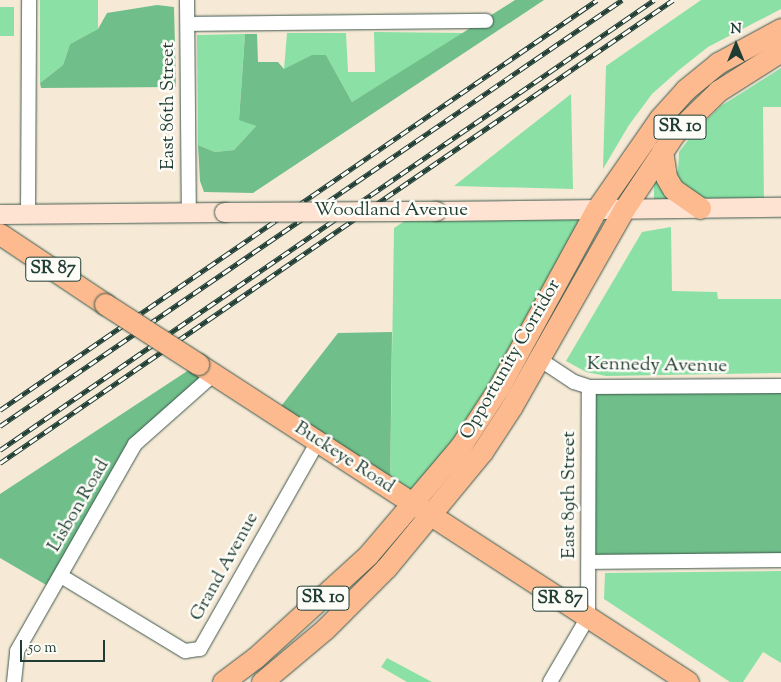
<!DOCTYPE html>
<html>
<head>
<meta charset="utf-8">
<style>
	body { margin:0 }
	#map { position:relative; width:781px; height:682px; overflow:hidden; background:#f6ead6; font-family:"Sorts Mill Goudy",serif }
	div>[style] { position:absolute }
	.green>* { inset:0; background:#8be1a5; transform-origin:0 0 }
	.forest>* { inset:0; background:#70bf8a; transform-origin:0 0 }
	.roads { filter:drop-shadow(0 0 1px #3f574c) drop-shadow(0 0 1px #3f574c) }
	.minor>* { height:14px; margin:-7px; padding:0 7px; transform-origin:7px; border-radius:7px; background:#fff }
	.secondary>* { height:19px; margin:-9.5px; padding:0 9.5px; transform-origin:9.5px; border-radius:9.5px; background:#fee3d2 }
	.primary>* { height:21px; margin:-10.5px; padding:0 10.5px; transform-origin:10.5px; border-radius:10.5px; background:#fcba8e }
	.rail>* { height:5px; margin-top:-2.5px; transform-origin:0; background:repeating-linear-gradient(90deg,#fdfcf7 0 9px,#1f3d34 0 18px); box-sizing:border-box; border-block:1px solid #1f3d34 }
	.bridges { filter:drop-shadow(0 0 1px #3f574c) drop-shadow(0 0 1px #3f574c) }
	.secondary-bridge>* { height:19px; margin:-9.5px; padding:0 9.5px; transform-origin:9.5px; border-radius:9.5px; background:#fee3d2 }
	.primary-bridge>* { height:21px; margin:-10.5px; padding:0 10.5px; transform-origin:10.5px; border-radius:10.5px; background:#fcba8e }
	span { translate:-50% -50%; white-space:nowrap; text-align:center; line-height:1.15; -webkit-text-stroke:5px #fdfcf7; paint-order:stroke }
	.shield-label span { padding:1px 4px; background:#fdfcf7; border:1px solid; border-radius:4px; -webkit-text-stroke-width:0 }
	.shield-label { font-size:18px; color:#1f3d34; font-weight:700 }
	.street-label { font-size:19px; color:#1f3d34 }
	.north { position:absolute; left:711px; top:20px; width:50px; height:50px; -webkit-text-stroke:4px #fdfcf7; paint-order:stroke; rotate:0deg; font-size:14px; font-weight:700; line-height:20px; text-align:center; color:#1f3d34 }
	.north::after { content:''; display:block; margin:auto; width:18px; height:22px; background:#1f3d34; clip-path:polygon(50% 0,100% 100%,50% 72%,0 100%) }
	.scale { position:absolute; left:20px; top:640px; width:85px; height:22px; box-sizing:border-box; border:2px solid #1f3d34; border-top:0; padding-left:6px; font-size:15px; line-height:18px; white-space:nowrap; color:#1f3d34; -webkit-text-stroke:4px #fdfcf7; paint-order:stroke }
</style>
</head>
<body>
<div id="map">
	<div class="green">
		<div style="clip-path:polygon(40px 0,98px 0,98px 29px,70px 44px,63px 65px,40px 83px)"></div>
		<div style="clip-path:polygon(701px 0,781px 0,781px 9px,708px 47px,679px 70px,652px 94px,629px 125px,603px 169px,606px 66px)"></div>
		<div style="left:0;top:7px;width:14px;height:29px"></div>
		<div style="clip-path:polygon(374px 32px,467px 33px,352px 102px,326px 55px,284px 69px,287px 33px,346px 33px,348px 72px,375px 72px)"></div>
		<div style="clip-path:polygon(245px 34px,239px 119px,256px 126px,234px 150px,215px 152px,198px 145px,197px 35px)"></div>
		<div style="clip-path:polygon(781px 68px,781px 107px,763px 107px,764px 207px,654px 208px,654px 183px,678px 171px,679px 152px,695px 131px,721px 106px)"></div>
		<div style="clip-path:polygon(571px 93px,573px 189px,454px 186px,571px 94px)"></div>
		<div style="clip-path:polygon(596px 210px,510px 366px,413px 503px,390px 488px,394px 228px,420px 211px)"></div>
		<div style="clip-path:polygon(671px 227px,672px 291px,717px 292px,718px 299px,781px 299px,781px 373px,606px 376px,586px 372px,566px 361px,642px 232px)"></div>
		<div style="clip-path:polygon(781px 571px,781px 663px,763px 652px,743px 682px,730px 682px,604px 599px,605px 573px)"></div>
		<div style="clip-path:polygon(387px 658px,432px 682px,407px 682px,381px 667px)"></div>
	</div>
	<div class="forest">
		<div style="clip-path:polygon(515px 0,544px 0,253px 193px,204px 192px,200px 181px,198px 145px,215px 152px,234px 150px,256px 126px,239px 120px,245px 34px,257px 34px,258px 62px,278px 62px,284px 69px,312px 55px,326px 55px,352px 102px)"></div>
		<div style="clip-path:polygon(157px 5px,174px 7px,176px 87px,41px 88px,40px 83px,63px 65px,70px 44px,98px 29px,107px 13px)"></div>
		<div style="clip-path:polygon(392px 332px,390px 488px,275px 414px,338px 333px)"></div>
		<div style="clip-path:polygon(198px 364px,214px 374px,141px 437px,53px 589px,0 558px,0 494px)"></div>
		<div style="left:781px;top:386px;width:173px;height:192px;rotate:90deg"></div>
	</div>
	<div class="roads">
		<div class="minor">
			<div style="left:187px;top:0;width:213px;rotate:89.5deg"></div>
			<div style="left:188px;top:24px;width:298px;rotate:-0.6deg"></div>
			<div style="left:28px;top:214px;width:214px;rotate:-89.7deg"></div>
			<div style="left:539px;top:359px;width:42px;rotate:33.3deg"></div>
			<div style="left:574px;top:382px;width:16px;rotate:18deg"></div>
			<div style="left:589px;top:387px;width:192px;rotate:-0.3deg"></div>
			<div style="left:589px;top:562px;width:192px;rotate:-0.6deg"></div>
			<div style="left:61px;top:576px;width:145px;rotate:31.2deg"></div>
			<div style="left:185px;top:651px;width:15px;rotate:-8deg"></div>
			<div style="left:200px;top:649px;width:239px;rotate:-60.4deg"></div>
			<div style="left:14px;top:682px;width:31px;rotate:-84deg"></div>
			<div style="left:17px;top:651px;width:238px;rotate:-60.3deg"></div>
			<div style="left:135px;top:444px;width:106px;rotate:-41.5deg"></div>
			<div style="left:550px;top:682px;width:75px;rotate:-59.7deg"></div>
			<div style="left:588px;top:617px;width:230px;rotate:-89.8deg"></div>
		</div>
		<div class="secondary">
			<div style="left:436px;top:211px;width:345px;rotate:-0.7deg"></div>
			<div style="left:0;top:214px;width:224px;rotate:-0.5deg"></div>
		</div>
		<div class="primary">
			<div style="left:662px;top:151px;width:26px;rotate:81deg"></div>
			<div style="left:666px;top:177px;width:14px;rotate:60deg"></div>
			<div style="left:673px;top:189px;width:33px;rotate:35deg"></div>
			<div style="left:0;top:234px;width:126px;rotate:33.7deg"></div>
			<div style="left:198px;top:364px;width:584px;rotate:32.98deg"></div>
			<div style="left:223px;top:682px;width:40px;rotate:-37deg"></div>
			<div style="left:255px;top:658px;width:153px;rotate:-42.3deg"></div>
			<div style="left:368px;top:555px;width:142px;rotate:-49.6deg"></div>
			<div style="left:460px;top:447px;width:69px;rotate:-56.8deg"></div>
			<div style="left:498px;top:389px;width:204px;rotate:-61.3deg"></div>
			<div style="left:596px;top:210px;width:112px;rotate:-55.2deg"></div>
			<div style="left:660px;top:118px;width:38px;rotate:-48deg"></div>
			<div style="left:685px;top:90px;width:43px;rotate:-39.3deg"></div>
			<div style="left:718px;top:63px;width:72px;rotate:-28.4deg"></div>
			<div style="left:262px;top:682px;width:82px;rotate:-40.1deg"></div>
			<div style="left:325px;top:629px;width:86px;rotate:-45deg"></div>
			<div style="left:386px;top:568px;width:151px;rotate:-50.4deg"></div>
			<div style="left:482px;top:452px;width:55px;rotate:-56.9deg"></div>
			<div style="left:512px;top:406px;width:227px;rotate:-60.4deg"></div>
			<div style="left:624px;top:209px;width:90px;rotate:-56.3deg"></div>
			<div style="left:674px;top:134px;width:62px;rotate:-44.3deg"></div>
			<div style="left:718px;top:91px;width:75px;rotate:-32.4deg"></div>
		</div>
	</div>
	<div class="rail">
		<div style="left:0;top:410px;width:724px;rotate:-34.48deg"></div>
		<div style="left:0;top:426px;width:754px;rotate:-34.41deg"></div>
		<div style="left:0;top:450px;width:794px;rotate:-34.53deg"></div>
		<div style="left:0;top:463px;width:817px;rotate:-34.53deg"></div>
	</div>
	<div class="bridges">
		<div class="secondary-bridge">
			<div style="left:224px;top:212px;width:212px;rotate:-0.3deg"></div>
		</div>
		<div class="primary-bridge">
			<div style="left:105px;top:304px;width:111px;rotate:32.8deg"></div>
		</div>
	</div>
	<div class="shield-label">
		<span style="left:680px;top:127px">SR 10</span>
		<span style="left:53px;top:269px">SR 87</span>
		<span style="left:323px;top:598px">SR 10</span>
		<span style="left:560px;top:599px">SR 87</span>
	</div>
	<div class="street-label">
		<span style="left:169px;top:106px;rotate:-90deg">East 86th Street</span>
		<span style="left:391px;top:211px">Woodland Avenue</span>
		<span style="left:511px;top:360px;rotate:-60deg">Opportunity Corridor</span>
		<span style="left:657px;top:366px;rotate:1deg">Kennedy Avenue</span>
		<span style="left:344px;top:458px;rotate:33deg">Buckeye Road</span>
		<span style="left:570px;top:495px;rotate:-90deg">East 89th Street</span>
		<span style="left:79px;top:506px;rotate:-60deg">Lisbon Road</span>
		<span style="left:225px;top:567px;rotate:-61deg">Grand Avenue</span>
	</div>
	<div class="north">N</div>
	<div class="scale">50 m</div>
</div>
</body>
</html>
